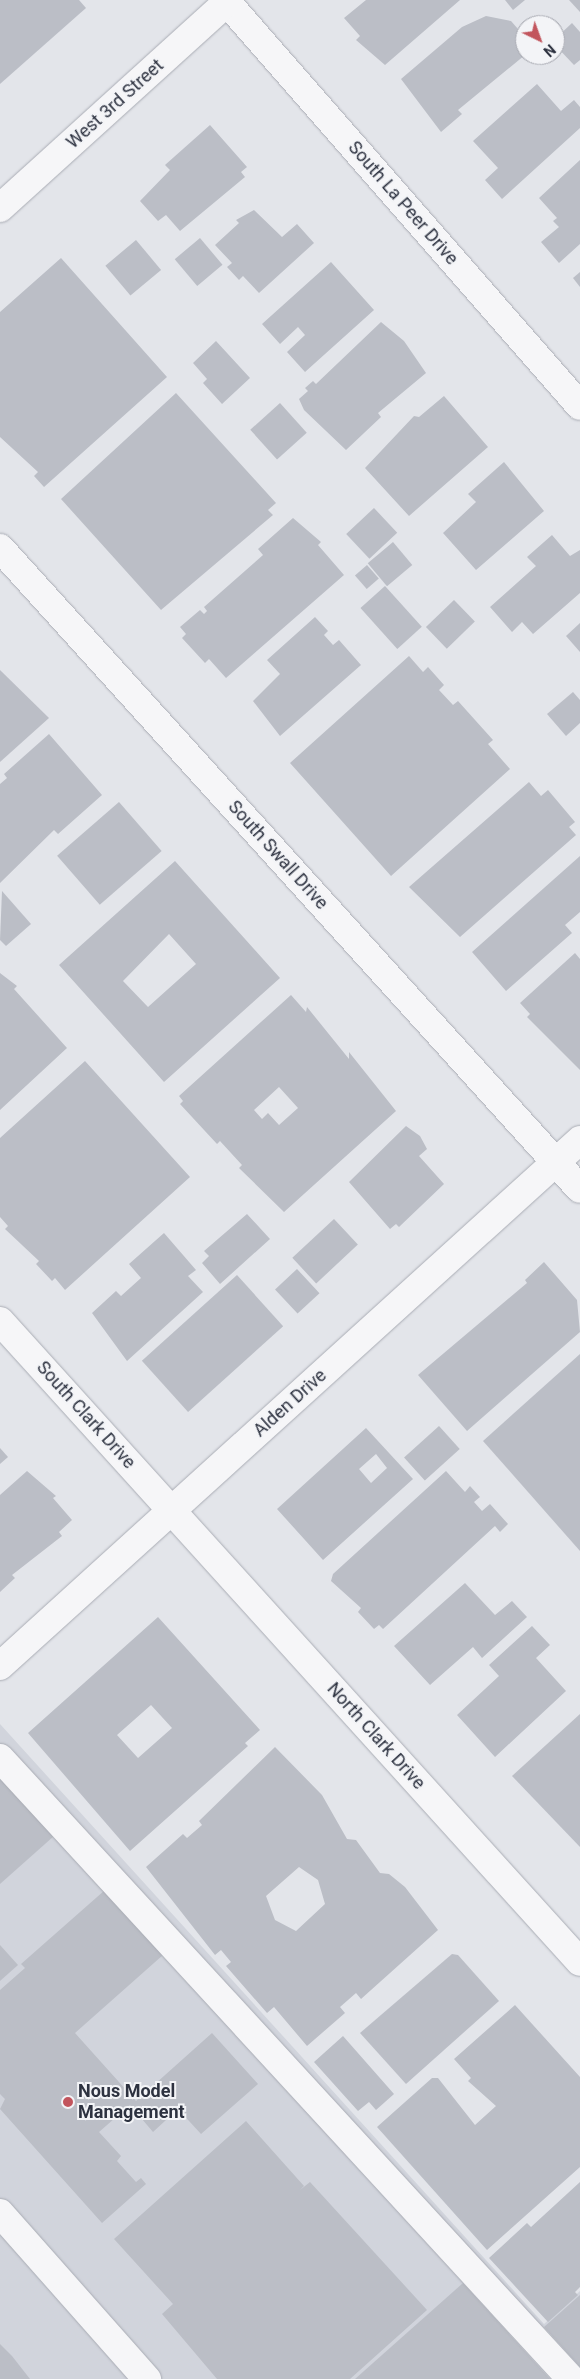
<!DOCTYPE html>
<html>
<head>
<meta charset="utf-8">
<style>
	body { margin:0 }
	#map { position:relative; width:580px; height:2379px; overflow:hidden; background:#e3e5ea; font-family:Roboto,sans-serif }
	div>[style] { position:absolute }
	.built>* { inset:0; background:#d1d4dc }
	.building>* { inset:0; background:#bbbec6; transform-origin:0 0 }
	.roads { filter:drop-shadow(0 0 1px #a9acb4) drop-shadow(0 0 1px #a9acb4) }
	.minor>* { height:28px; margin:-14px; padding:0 14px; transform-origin:14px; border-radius:14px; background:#f6f6f8 }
	.dots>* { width:14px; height:14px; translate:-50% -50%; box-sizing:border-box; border:2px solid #f3f4f7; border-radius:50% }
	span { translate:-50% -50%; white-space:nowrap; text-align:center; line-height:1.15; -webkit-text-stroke:4px #f3f4f7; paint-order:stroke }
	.street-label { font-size:18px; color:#2d3240 }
	.poi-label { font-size:18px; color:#2d3240; font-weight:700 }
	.left { translate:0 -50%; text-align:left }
	.north { position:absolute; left:515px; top:15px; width:50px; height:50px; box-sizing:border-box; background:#f3f4f7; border:1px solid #a4a6ae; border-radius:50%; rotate:138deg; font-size:14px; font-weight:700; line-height:20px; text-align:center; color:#2d3240 }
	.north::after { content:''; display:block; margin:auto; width:18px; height:22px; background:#c2555d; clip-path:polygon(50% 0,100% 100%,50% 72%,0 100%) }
</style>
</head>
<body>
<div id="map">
	<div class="built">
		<div style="clip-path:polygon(0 1724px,544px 2324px,580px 2291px,580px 2379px,0 2379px)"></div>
	</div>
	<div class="building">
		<div style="clip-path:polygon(0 0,79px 0,86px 8px,0 84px)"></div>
		<div style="clip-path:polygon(366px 0,460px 0,385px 65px,356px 40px,360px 36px,344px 18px)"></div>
		<div style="clip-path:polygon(505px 0,525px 0,513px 10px)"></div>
		<div style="clip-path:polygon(569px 0,580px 0,580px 12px)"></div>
		<div style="clip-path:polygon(486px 16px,511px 21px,525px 37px,525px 55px,458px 110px,462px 114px,441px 132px,401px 79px,462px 27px)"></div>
		<div style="clip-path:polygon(572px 23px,580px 32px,580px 60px,574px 65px,555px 45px,555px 39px)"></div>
		<div style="clip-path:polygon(537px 84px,561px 111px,574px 100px,580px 107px,580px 128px,502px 199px,485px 180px,498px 168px,473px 141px)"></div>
		<div style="clip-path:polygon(210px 125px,247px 167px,241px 172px,245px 177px,180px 231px,166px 215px,158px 221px,140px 201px,170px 170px,165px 165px)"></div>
		<div style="clip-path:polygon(580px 160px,580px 244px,559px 263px,541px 242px,559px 227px,553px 221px,557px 218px,539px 198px)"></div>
		<div style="clip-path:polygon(254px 210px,282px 237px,297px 224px,314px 243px,259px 293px,243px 276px,239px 280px,227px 267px,232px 263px,215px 245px,239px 223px,236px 220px)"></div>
		<div style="left:200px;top:238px;width:35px;height:33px;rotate:50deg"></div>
		<div style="left:136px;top:240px;width:39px;height:40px;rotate:50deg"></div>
		<div style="clip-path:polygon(61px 258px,167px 377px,44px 487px,34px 476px,38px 472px,0 437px,0 312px)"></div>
		<div style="clip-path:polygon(331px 262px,374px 310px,305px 372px,287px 352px,305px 335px,298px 327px,280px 344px,262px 324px)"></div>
		<div style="clip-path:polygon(580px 272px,580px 287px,573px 278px)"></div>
		<div style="clip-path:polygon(381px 322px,404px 341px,426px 373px,378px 413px,381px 417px,346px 450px,304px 410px,299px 399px,308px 391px,305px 388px,313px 381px,316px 384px)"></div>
		<div style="clip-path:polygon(216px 341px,250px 378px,222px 404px,203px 383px,207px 379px,193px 363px)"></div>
		<div style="clip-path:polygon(176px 393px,276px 503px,268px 510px,273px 515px,161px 610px,61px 499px)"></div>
		<div style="clip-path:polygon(444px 396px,488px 447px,409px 516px,365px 468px,414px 416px,419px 417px)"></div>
		<div style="left:280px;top:403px;width:40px;height:40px;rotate:48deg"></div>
		<div style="clip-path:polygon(504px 462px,544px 511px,476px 570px,443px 533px,476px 502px,468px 494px)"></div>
		<div style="left:374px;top:508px;width:34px;height:38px;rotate:47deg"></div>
		<div style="clip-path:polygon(293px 518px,321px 542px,318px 545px,344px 575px,226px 678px,209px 659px,205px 663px,182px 638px,186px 634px,180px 627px,200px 610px,204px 614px,207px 611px,204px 607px,263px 555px,258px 549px)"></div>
		<div style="clip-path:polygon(552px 535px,570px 556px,580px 550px,580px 593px,533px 634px,522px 622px,512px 632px,490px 607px,536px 566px,527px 557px)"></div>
		<div style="left:393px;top:542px;width:30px;height:33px;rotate:50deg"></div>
		<div style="left:367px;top:565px;width:18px;height:16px;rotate:49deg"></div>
		<div style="left:385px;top:586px;width:55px;height:33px;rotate:48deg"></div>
		<div style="left:454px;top:600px;width:30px;height:39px;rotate:46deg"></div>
		<div style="clip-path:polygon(315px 617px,328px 631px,324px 635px,333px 645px,339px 640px,361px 665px,280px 736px,253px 701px,280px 674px,267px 660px)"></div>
		<div style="clip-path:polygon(580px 623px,580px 652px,566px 636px)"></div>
		<div style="clip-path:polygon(409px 656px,423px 672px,428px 667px,444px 685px,439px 690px,453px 705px,458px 701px,493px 740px,488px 744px,510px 769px,391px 876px,290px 763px)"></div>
		<div style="clip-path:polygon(0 670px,49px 718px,0 762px)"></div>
		<div style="clip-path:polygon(573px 692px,580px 700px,580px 723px,566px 736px,547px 714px)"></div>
		<div style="clip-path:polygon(49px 734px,102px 795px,58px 834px,54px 830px,0 883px,0 784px,7px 778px,4px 774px)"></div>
		<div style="clip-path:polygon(529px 782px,541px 796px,548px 790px,575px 822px,569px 827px,576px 835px,460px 937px,409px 887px)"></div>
		<div style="left:119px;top:802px;width:65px;height:82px;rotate:49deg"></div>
		<div style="clip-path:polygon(580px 856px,580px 912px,565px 925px,572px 933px,506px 991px,472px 952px)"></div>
		<div style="clip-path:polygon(evenodd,175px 861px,280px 978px,164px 1082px,59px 965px,175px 861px,169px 934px,196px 964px,148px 1007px,123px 981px,169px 934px)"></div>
		<div style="clip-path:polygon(2px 891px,31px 924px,6px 946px,0 940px)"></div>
		<div style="clip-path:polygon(575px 953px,580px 959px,580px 1070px,527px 1017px,530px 1014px,520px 1003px)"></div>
		<div style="clip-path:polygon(0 973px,17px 986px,14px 989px,67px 1048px,0 1110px)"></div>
		<div style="clip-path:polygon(evenodd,291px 995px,306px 1012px,307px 1007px,349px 1059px,349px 1052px,396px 1111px,284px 1212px,239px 1168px,242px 1165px,220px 1141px,217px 1144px,180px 1104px,183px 1101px,179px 1096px,291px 995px,279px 1087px,298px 1108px,279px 1125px,268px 1113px,262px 1119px,254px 1110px,279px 1087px)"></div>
		<div style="clip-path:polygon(85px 1061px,190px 1177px,65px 1290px,55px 1278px,52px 1281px,36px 1264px,39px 1261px,5px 1229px,8px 1226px,0 1217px,0 1138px)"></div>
		<div style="clip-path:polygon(406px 1126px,420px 1136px,427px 1149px,419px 1156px,444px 1184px,399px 1227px,396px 1224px,390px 1229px,349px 1182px)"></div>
		<div style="clip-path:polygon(247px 1214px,270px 1239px,220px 1284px,202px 1263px,209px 1256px,204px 1251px)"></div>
		<div style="left:334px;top:1219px;width:35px;height:57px;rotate:47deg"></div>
		<div style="clip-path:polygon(164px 1233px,196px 1270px,188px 1276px,203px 1292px,127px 1361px,92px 1313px,116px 1291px,121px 1296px,141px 1278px,129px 1264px)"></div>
		<div style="clip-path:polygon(544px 1262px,577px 1300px,580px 1332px,467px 1431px,418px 1375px,527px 1283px,525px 1280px)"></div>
		<div style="left:297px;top:1269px;width:33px;height:30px;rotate:47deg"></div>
		<div style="left:237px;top:1275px;width:69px;height:128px;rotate:48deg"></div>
		<div style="clip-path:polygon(580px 1354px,580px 1551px,483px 1441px)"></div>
		<div style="left:439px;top:1426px;width:31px;height:47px;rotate:48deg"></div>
		<div style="clip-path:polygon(evenodd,366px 1428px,413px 1479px,323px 1560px,277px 1509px,366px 1428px,376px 1454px,387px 1468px,371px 1483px,359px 1469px,376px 1454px)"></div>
		<div style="clip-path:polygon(0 1448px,8px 1457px,0 1464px)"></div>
		<div style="clip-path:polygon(27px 1471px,56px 1496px,53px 1498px,72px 1520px,59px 1532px,62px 1536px,12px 1575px,15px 1578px,0 1592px,0 1495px)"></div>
		<div style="clip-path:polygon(446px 1471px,465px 1492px,470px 1486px,480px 1497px,474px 1502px,482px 1511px,490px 1504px,508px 1524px,500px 1532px,495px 1526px,383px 1629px,379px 1625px,374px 1629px,358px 1612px,361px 1608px,331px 1581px,333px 1574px)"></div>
		<div style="clip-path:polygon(465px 1583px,495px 1615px,512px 1601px,527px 1617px,482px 1658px,473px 1647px,430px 1685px,394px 1646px)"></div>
		<div style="clip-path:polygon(evenodd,158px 1617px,260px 1730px,245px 1743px,248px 1746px,130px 1851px,28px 1733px,158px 1617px,151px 1705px,172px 1728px,138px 1758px,117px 1735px,151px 1705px)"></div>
		<div style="clip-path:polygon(532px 1626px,550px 1645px,536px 1658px,566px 1691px,495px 1757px,457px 1715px,499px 1676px,489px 1665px)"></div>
		<div style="clip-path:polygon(580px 1714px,580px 1847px,512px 1776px)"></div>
		<div style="clip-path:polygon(evenodd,275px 1747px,322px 1795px,347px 1839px,356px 1840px,380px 1873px,389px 1874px,405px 1887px,438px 1930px,361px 1999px,356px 1993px,340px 2007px,345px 2013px,307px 2046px,274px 2007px,267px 2013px,226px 1966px,231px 1962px,221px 1950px,215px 1955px,146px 1867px,183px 1834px,187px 1838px,202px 1825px,199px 1821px,275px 1747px,299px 1867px,318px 1880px,325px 1904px,296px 1931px,275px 1920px,266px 1896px,299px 1867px)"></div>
		<div style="clip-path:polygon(0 1777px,54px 1836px,0 1884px)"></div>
		<div style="clip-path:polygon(105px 1890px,163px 1955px,75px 2033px,136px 2101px,212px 2033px,258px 2084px,201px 2134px,178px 2109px,153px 2132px,130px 2105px,99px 2132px,121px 2156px,117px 2161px,136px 2182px,141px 2178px,146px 2184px,102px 2223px,0 2109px,5px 2099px,0 2094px,0 1990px,25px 1968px,21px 1964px)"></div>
		<div style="clip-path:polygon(0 1945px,18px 1965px,0 1981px)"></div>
		<div style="clip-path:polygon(452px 1954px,458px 1955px,499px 2001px,406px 2084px,360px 2033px)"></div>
		<div style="clip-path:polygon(515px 2005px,580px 2077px,580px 2167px,487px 2250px,377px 2127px,432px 2078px,438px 2078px,475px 2125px,496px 2106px,468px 2081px,471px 2078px,454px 2059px)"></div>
		<div style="clip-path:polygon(343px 2036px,394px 2094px,376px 2110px,369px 2102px,358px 2111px,314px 2062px)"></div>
		<div style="clip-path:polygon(246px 2121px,304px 2186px,300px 2190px,310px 2182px,427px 2310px,350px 2379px,217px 2379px,162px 2314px,173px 2304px,114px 2239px)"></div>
		<div style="clip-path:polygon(580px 2182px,580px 2287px,575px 2292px,578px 2295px,548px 2322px,489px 2258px,527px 2223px,531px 2227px)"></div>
		<div style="clip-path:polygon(463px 2283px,550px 2379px,355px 2379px)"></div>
		<div style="clip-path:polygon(580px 2295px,580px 2367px,544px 2327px)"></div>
		<div style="clip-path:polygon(0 2344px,12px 2356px,30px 2379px,0 2379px)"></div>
	</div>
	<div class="roads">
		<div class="minor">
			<div style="left:225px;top:0;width:539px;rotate:48.83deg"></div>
			<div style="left:0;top:208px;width:309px;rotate:-42.2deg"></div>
			<div style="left:0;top:548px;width:864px;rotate:47.86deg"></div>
			<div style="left:0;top:1321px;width:864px;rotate:47.86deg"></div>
			<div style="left:0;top:1666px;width:783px;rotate:-42.2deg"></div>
			<div style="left:0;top:1758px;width:844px;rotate:47.4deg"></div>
			<div style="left:0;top:2213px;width:222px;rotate:48.5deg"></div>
		</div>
	</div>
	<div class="dots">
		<div style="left:68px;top:2102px;background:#c2555d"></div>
	</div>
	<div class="street-label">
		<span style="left:115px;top:104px;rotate:-42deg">West 3rd Street</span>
		<span style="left:403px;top:203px;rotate:49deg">South La Peer Drive</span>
		<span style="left:278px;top:855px;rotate:48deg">South Swall Drive</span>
		<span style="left:290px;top:1403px;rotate:-42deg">Alden Drive</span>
		<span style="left:86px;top:1415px;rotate:48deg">South Clark Drive</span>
		<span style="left:376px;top:1736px;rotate:48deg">North Clark Drive</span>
	</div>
	<div class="poi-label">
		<span class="left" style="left:78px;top:2102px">Nous Model<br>Management</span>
	</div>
	<div class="north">N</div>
</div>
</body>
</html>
